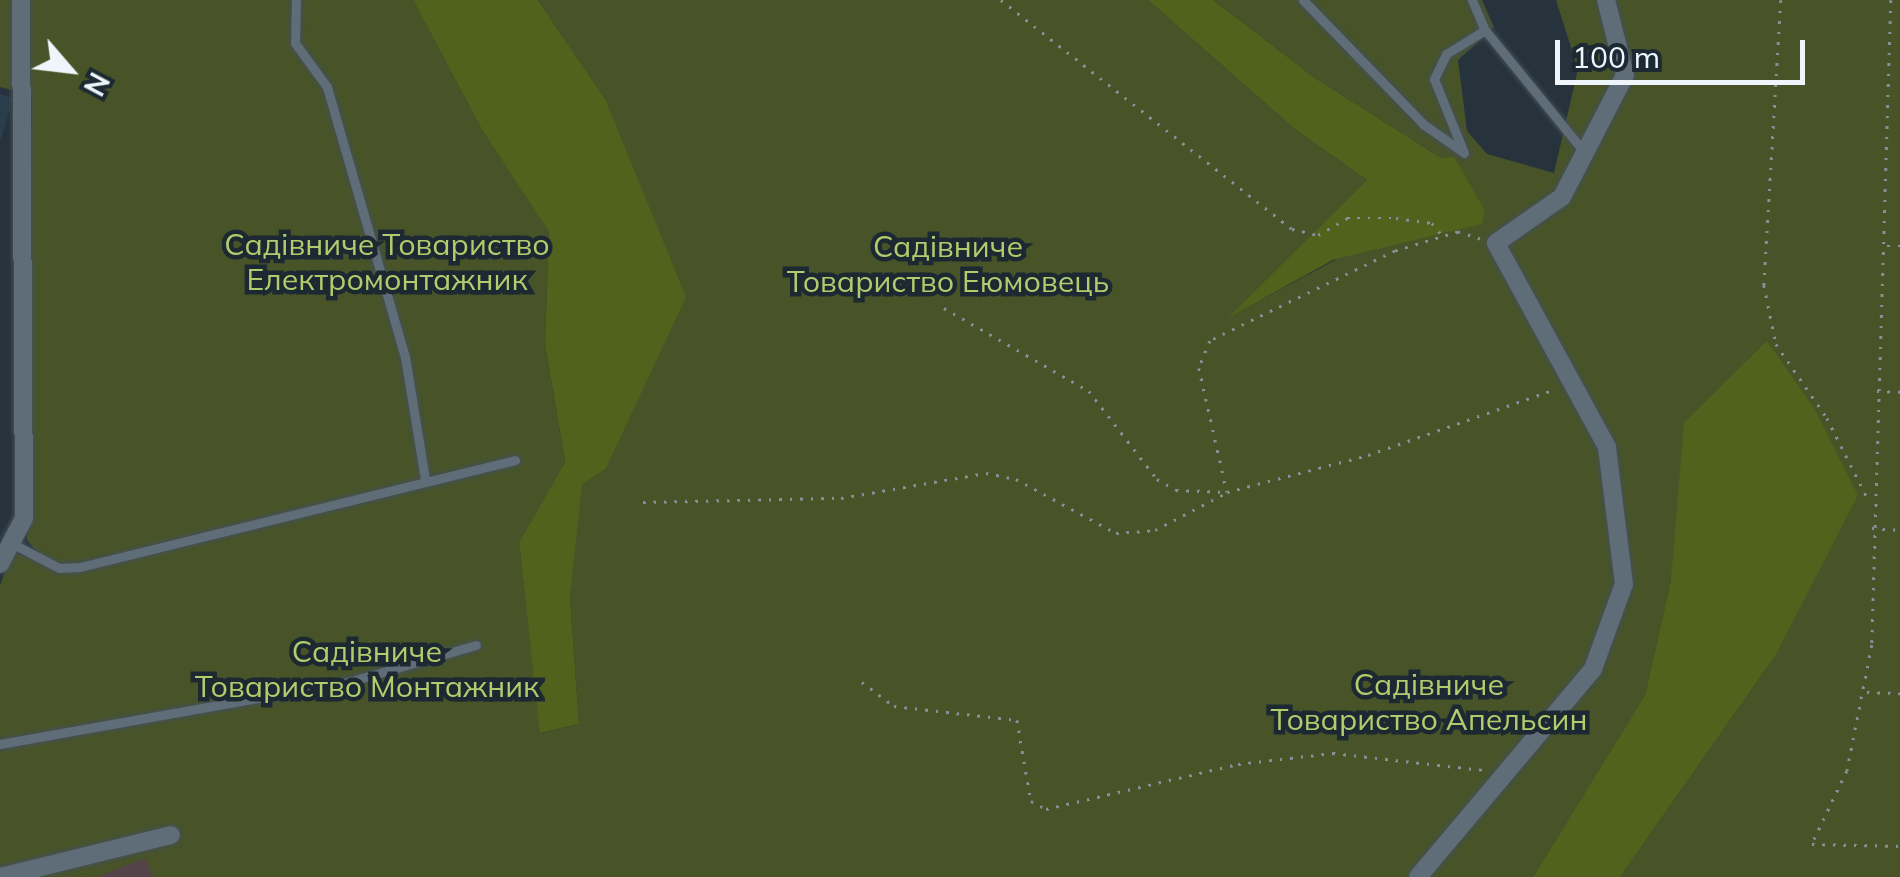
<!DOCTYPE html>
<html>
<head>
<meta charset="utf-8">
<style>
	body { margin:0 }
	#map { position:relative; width:1900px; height:877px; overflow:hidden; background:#26333c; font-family:Mulish,sans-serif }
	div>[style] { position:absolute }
	.built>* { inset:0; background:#2a3d4b; transform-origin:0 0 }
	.green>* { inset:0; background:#485428 }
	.forest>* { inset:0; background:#51621c }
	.building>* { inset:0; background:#544348 }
	.path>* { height:2.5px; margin-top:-1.25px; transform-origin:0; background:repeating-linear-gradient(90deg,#859098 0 2.5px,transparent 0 10.5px) }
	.roads { filter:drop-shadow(0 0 2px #454f57) drop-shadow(0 0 2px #454f57) }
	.service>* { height:9px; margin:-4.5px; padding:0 4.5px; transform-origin:4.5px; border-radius:4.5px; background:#5f6d78 }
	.minor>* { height:18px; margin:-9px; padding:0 9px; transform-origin:9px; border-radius:9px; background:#5f6d78 }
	span { translate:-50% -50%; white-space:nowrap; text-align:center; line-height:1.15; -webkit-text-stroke:9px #1c2932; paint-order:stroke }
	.park-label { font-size:30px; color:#b1cc6c }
	.north { position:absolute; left:20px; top:20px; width:100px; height:100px; -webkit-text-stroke:8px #1c2932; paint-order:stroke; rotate:118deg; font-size:28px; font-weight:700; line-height:40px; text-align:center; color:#eef6fc }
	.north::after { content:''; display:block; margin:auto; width:35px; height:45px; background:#eef6fc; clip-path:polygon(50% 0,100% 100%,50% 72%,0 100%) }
	.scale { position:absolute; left:1555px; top:40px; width:250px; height:45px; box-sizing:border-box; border:5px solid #eef6fc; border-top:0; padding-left:12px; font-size:30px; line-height:35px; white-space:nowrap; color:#eef6fc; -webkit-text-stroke:8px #1c2932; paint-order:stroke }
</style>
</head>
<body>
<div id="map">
	<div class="built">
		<div style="left:0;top:94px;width:14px;height:428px;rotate:17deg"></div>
	</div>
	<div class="green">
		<div style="clip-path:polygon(0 0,413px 0,482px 130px,549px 230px,545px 344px,565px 462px,519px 542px,541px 733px,579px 724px,570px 596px,605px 99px,538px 0,1148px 0,1296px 130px,1367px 180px,1231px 316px,1337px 259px,1481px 224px,1441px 158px,1315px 78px,1213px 0,1482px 0,1494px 27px,1458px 60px,1467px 131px,1487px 154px,1554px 173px,1578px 69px,1556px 0,1900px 0,1900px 877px,1620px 877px,1775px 656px,1671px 580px,1645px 695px,1533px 877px,0 877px,0 585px,12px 553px,44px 561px,27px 540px,32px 95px,0 87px)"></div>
	</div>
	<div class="forest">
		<div style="clip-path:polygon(413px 0,538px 0,605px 99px,686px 297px,606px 468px,582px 484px,570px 596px,579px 724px,540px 733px,519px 542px,565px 462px,545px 344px,549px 231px,482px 130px)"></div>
		<div style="clip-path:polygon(1148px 0,1213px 0,1315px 78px,1441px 158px,1454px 157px,1485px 211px,1482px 224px,1333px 260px,1228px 318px,1367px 180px,1296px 130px)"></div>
		<div style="clip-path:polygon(1767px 341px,1814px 408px,1858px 495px,1775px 656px,1620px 877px,1533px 877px,1645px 695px,1671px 580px,1684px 423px)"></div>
	</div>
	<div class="building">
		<div style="clip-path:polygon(145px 858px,153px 877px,100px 877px,100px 876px)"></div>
	</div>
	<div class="path">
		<div style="left:1001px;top:0;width:370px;rotate:38.2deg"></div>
		<div style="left:1292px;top:229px;width:27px;rotate:13deg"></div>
		<div style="left:1318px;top:235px;width:34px;rotate:-30deg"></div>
		<div style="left:1347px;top:218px;width:49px"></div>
		<div style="left:1396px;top:218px;width:36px;rotate:8deg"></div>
		<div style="left:1432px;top:223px;width:16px;rotate:50deg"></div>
		<div style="left:1781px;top:0;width:286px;rotate:93.4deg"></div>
		<div style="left:1764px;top:285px;width:60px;rotate:78.5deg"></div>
		<div style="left:1776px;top:344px;width:90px;rotate:55.4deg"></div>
		<div style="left:1827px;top:418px;width:93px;rotate:63.2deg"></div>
		<div style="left:1891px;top:0;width:645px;rotate:91.69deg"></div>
		<div style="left:1872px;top:645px;width:128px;rotate:101.2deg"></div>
		<div style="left:1847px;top:771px;width:81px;rotate:115.6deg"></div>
		<div style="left:1812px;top:844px;width:88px;rotate:1.3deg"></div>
		<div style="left:1480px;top:239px;width:23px;rotate:-162deg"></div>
		<div style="left:1458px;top:232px;width:66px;rotate:163.2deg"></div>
		<div style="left:1395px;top:251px;width:206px;rotate:154.1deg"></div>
		<div style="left:1210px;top:341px;width:29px;rotate:112deg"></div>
		<div style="left:1199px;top:368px;width:127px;rotate:77.3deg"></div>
		<div style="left:1227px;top:492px;width:146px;rotate:-14.7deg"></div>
		<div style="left:1368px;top:455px;width:198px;rotate:-19.4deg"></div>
		<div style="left:1887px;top:246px;width:13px"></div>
		<div style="left:944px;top:308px;width:167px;rotate:29.8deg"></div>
		<div style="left:1089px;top:391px;width:111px;rotate:52.3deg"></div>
		<div style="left:1157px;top:479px;width:22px;rotate:30deg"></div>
		<div style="left:1176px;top:490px;width:50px;rotate:2.3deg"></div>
		<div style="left:1877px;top:391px;width:23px;rotate:2deg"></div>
		<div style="left:643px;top:502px;width:198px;rotate:-1.2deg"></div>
		<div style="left:841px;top:498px;width:147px;rotate:-9.8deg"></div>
		<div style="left:986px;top:473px;width:31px;rotate:11deg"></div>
		<div style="left:1016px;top:479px;width:114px;rotate:28.4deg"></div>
		<div style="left:1116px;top:533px;width:39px;rotate:-4deg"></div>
		<div style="left:1155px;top:530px;width:80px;rotate:-27.5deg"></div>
		<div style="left:1872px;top:528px;width:28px;rotate:4deg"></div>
		<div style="left:862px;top:682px;width:40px;rotate:37deg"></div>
		<div style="left:894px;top:706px;width:124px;rotate:6.5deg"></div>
		<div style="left:1017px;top:720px;width:82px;rotate:80.2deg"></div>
		<div style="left:1031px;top:801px;width:17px;rotate:28deg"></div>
		<div style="left:1046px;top:809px;width:197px;rotate:-13.2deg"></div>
		<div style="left:1238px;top:764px;width:96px;rotate:-6.6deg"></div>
		<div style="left:1333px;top:753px;width:151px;rotate:6.5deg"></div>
		<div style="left:1867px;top:692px;width:33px;rotate:2deg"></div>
	</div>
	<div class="roads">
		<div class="service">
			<div style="left:296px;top:0;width:43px;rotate:91.3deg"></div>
			<div style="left:295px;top:43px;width:54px;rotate:54deg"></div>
			<div style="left:327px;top:87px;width:281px;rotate:73.9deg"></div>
			<div style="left:405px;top:357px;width:124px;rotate:80.7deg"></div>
			<div style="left:1303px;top:0;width:173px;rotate:45.9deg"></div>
			<div style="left:1423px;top:124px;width:49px;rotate:35deg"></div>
			<div style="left:1472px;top:0;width:33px;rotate:67deg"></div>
			<div style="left:1464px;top:153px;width:80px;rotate:-112.1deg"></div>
			<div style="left:1434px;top:79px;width:28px;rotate:-64deg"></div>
			<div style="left:1446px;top:54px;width:46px;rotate:-31.6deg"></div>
			<div style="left:1485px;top:30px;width:159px;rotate:50.9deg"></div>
			<div style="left:13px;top:544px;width:52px;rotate:27.6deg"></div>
			<div style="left:59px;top:568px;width:21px;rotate:-3deg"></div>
			<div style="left:80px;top:567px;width:448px;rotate:-13.8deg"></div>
			<div style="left:0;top:744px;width:358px;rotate:-10.1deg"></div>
			<div style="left:352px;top:681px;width:129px;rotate:-16.2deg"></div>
		</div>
		<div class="minor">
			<div style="left:0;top:564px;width:52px;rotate:-62.4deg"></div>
			<div style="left:24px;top:518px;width:518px;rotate:-90.33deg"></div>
			<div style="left:0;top:877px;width:176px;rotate:-13.8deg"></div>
			<div style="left:1418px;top:877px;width:272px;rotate:-49.9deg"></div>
			<div style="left:1593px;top:669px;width:90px;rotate:-70deg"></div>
			<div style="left:1624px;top:584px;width:138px;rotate:-97.1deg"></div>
			<div style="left:1607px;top:447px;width:232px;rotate:-118.6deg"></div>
			<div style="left:1496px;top:243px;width:80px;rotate:-34.9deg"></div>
			<div style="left:1562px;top:197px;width:137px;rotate:-62.7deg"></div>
			<div style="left:1625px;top:75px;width:77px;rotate:-104.2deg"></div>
		</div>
	</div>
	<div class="park-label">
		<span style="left:387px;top:261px">Садівниче Товариство<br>Електромонтажник</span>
		<span style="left:948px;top:263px">Садівниче<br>Товариство Еюмовець</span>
		<span style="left:367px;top:668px">Садівниче<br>Товариство Монтажник</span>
		<span style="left:1429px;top:701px">Садівниче<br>Товариство Апельсин</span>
	</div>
	<div class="north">N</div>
	<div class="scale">100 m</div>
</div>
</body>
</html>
